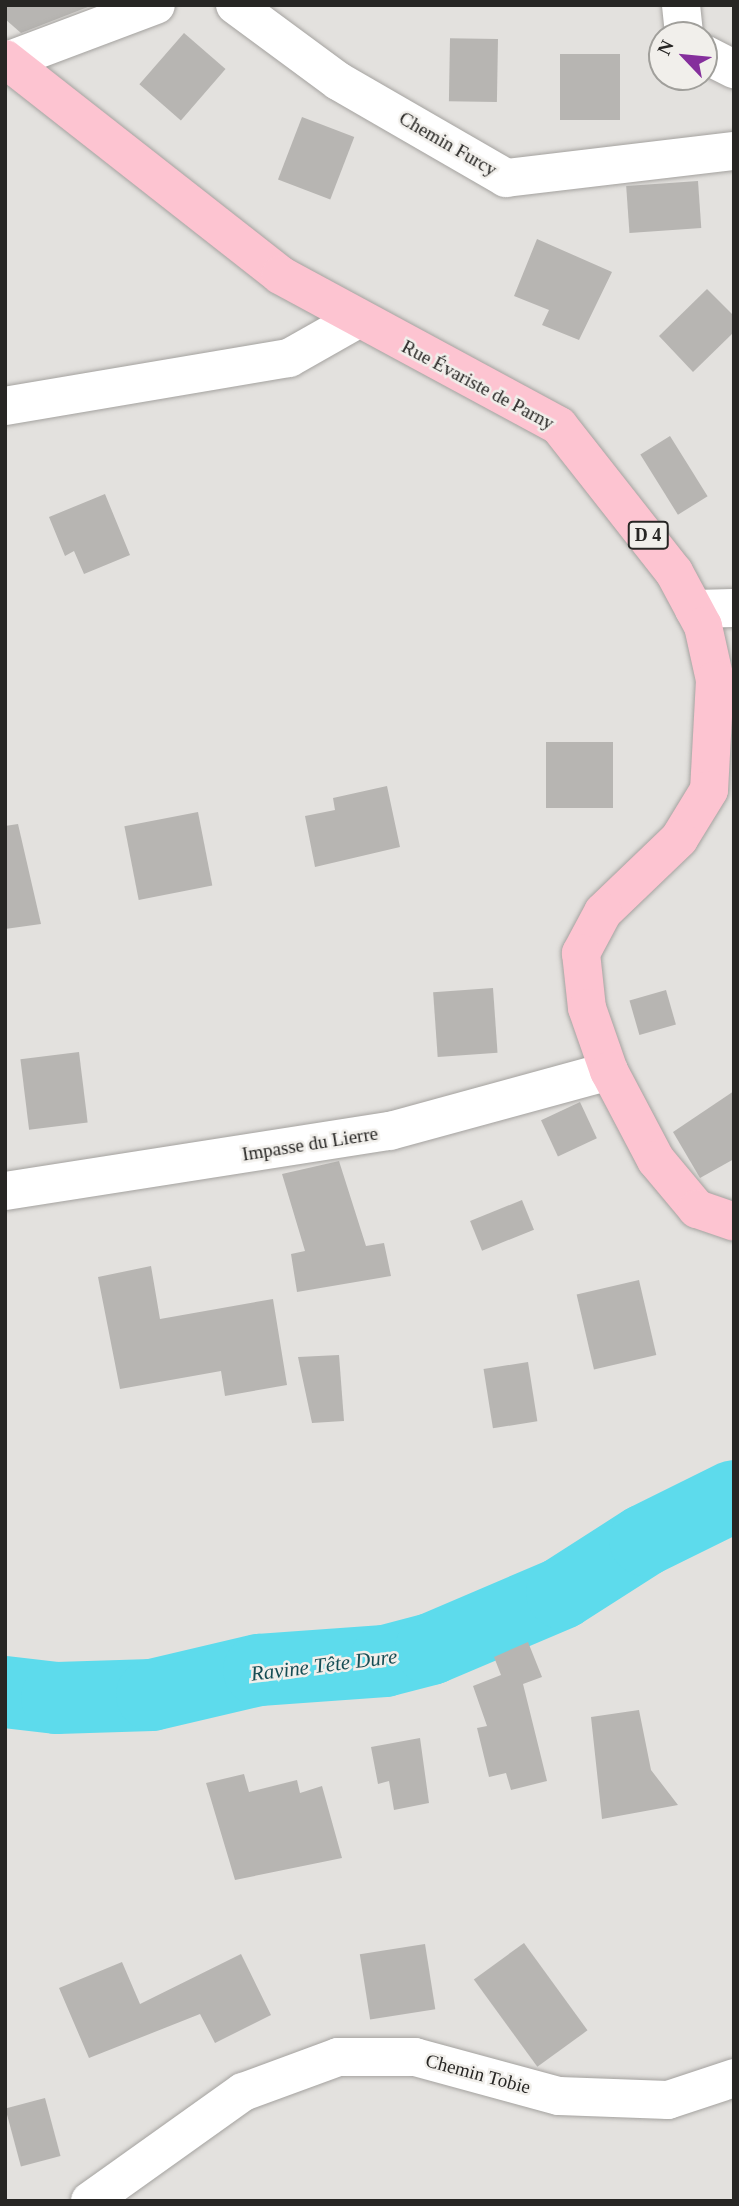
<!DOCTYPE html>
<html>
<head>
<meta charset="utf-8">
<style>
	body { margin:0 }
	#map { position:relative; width:739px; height:2206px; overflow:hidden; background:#e3e1de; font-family:Georgia,serif }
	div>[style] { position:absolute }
	.river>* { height:72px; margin:-36px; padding:0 36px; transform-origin:36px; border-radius:36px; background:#5ddbec }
	.building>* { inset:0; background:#b7b5b2; transform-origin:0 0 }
	.roads { filter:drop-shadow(0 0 2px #a4a29f) drop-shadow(0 0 2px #a4a29f) }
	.minor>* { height:38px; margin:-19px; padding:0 19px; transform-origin:19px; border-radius:19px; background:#fff }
	.primary>* { height:38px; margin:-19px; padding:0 19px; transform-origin:19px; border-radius:19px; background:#fdc4d1 }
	span { translate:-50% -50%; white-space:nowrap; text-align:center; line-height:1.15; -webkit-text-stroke:5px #f1efeb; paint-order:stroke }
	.shield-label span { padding:2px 5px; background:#f1efeb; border:2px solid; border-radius:5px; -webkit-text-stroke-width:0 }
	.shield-label { font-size:18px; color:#272624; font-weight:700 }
	.street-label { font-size:19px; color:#272624 }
	.water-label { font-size:21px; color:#164d54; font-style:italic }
	.frame { position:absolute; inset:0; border:7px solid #272624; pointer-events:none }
	.north { position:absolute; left:648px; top:21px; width:70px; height:70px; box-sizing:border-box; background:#f1efeb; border:2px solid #a09f9b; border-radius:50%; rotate:296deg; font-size:19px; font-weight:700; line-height:28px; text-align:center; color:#272624 }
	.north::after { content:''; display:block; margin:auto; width:24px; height:32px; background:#852f9c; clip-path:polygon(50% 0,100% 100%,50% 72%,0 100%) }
</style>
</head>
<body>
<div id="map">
	<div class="river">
		<div style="left:5px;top:1692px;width:52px;rotate:6.6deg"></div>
		<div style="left:57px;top:1698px;width:95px;rotate:-1.8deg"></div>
		<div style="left:152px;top:1695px;width:110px;rotate:-13.2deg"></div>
		<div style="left:259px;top:1670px;width:126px;rotate:-4.1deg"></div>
		<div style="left:385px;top:1661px;width:48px;rotate:-14.6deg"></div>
		<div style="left:431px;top:1649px;width:142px;rotate:-23.1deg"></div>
		<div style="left:562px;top:1593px;width:98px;rotate:-32.6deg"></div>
		<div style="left:645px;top:1540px;width:99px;rotate:-26.3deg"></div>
	</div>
	<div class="building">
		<div style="clip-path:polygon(5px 5px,93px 5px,21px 33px,5px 19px)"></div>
		<div style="left:184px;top:33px;width:55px;height:68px;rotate:41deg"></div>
		<div style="left:498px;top:39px;width:63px;height:48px;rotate:91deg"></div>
		<div style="left:560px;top:54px;width:60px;height:66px"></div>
		<div style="left:302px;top:117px;width:56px;height:67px;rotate:21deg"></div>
		<div style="left:698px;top:181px;width:47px;height:72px;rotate:86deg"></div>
		<div style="clip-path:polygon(537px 239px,612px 272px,579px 340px,542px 325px,549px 310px,514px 296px)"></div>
		<div style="clip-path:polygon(707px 289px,734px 316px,734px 332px,693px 372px,659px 336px)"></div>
		<div style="left:670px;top:436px;width:71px;height:35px;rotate:58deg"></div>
		<div style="clip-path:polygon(105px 494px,130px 555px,84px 574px,74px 551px,65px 556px,49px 517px)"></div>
		<div style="left:546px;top:742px;width:67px;height:66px"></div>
		<div style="clip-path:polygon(387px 786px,400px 847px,315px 867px,305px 816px,335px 810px,333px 798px)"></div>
		<div style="left:198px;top:812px;width:75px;height:75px;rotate:79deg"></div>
		<div style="clip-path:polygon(18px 824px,41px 924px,5px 929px,5px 826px)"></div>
		<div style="left:493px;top:988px;width:65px;height:60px;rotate:86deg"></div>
		<div style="left:666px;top:990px;width:36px;height:38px;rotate:74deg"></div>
		<div style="left:79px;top:1052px;width:71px;height:59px;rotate:83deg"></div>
		<div style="clip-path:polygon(734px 1091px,734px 1159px,700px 1178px,673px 1132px)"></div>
		<div style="left:580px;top:1102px;width:40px;height:43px;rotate:65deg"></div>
		<div style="clip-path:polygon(339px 1161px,366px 1246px,384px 1243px,391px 1276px,297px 1292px,291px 1254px,305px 1251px,282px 1174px)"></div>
		<div style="left:522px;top:1200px;width:32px;height:56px;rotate:68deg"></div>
		<div style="clip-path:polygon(151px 1266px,160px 1319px,273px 1299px,287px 1385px,225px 1396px,221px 1371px,120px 1389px,98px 1277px)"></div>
		<div style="left:639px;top:1280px;width:77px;height:64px;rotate:77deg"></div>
		<div style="clip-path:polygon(339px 1355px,344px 1421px,312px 1423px,298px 1357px)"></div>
		<div style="left:528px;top:1362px;width:60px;height:45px;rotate:81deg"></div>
		<div style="clip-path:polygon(528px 1642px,542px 1677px,523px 1684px,547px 1781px,511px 1790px,506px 1773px,489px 1777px,477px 1728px,487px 1726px,473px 1686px,501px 1675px,494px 1657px)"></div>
		<div style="clip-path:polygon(639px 1710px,651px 1770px,678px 1805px,602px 1819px,591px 1717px)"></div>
		<div style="clip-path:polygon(420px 1738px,429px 1803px,394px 1810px,389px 1781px,378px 1784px,371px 1747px)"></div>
		<div style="clip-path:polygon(244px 1774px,249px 1792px,297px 1780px,300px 1793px,322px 1786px,342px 1858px,235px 1880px,206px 1783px)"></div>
		<div style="left:524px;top:1943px;width:108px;height:62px;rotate:54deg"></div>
		<div style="left:425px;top:1944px;width:66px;height:66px;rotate:81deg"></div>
		<div style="clip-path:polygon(241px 1954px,271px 2015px,215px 2043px,200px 2014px,89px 2058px,59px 1988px,122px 1962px,140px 2004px)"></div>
		<div style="left:45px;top:2098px;width:60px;height:41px;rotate:75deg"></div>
	</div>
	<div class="roads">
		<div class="minor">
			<div style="left:235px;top:5px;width:128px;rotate:36.4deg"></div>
			<div style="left:338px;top:81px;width:194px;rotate:30deg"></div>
			<div style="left:506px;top:178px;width:230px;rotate:-6.8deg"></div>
			<div style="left:681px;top:5px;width:30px;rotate:84deg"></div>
			<div style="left:704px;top:54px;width:34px;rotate:27deg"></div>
			<div style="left:7px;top:61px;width:159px;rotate:-20.6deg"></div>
			<div style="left:5px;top:406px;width:288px;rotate:-9.6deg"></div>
			<div style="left:289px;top:358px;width:79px;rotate:-29.5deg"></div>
			<div style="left:694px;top:609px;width:40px;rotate:-1.4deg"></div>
			<div style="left:5px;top:1191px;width:390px;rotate:-8.9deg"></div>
			<div style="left:390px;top:1131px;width:227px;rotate:-15.3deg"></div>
			<div style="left:90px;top:2201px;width:188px;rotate:-35.5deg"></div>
			<div style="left:243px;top:2092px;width:101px;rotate:-20.2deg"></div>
			<div style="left:338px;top:2057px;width:77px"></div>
			<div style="left:415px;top:2057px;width:149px;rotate:15.2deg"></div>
			<div style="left:559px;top:2096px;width:109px;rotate:2.1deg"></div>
			<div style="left:668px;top:2100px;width:70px;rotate:-18.4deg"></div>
		</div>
		<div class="primary">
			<div style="left:5px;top:59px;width:350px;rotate:38.1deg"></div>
			<div style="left:280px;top:275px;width:317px;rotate:28.4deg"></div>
			<div style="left:559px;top:426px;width:186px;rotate:51.8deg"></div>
			<div style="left:674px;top:572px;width:61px;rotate:61.8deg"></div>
			<div style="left:703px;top:626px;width:55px;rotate:77.5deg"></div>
			<div style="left:715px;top:680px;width:110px;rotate:93.1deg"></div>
			<div style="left:709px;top:790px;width:57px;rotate:121.5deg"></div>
			<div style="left:679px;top:839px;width:105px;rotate:136.2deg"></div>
			<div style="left:603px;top:912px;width:47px;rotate:118.2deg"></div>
			<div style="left:581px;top:953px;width:55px;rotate:83.8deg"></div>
			<div style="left:587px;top:1008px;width:67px;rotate:70.8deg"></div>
			<div style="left:609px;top:1071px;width:101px;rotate:62.2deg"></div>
			<div style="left:656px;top:1160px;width:64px;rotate:50.1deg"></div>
			<div style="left:697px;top:1209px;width:39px;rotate:19deg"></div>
		</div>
	</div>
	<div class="shield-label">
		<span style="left:648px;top:535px">D 4</span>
	</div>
	<div class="street-label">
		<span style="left:448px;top:144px;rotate:30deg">Chemin Furcy</span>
		<span style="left:478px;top:385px;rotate:28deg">Rue Évariste de Parny</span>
		<span style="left:310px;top:1144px;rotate:-9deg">Impasse du Lierre</span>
		<span style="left:478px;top:2074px;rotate:15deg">Chemin Tobie</span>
	</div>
	<div class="water-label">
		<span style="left:324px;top:1665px;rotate:-7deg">Ravine Tête Dure</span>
	</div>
	<div class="frame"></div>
	<div class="north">N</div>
</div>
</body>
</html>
